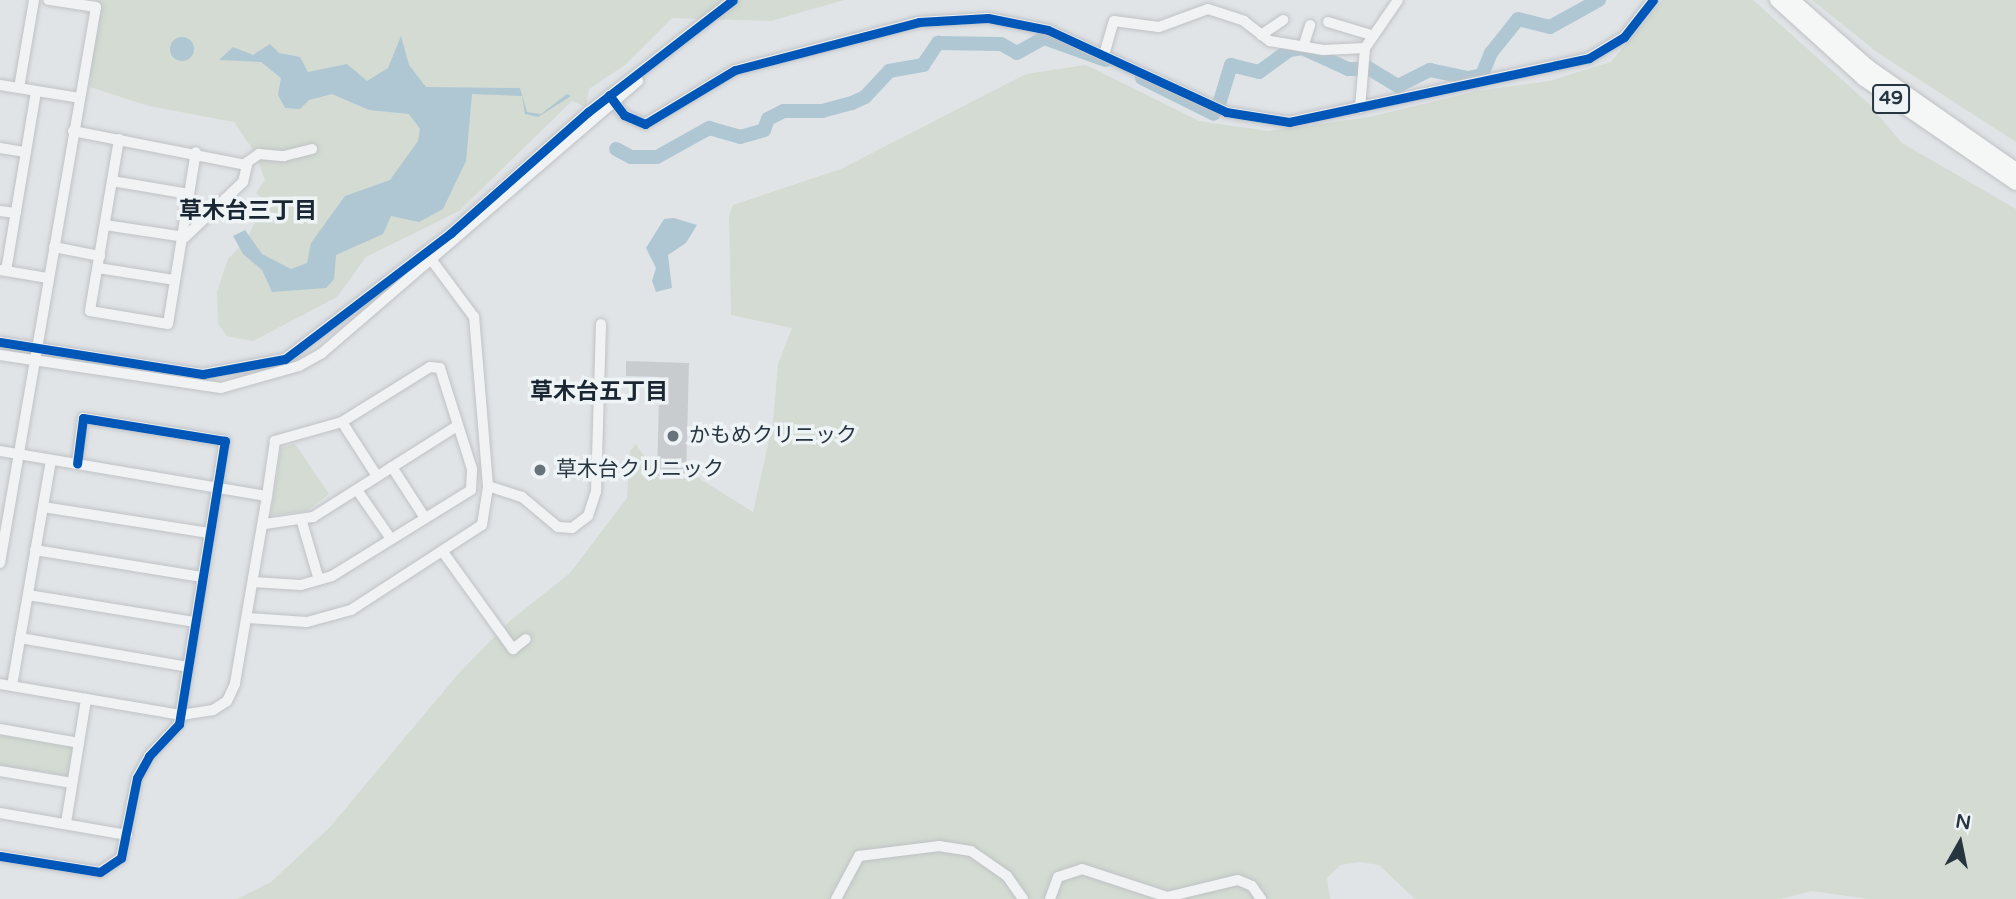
<!DOCTYPE html>
<html>
<head>
<meta charset="utf-8">
<style>
	body { margin:0 }
	#map { position:relative; width:2016px; height:899px; overflow:hidden; background:#e1e4e7; font-family:"Varela Round","Noto Sans JP",sans-serif }
	div>[style] { position:absolute }
	.green>* { inset:0; background:#d3dbd2; transform-origin:0 0 }
	.water>* { inset:0; background:#afc7d3 }
	.round { border-radius:50% }
	.river>* { height:14px; margin:-7px; padding:0 7px; transform-origin:7px; border-radius:7px; background:#afc7d3 }
	.building>* { inset:0; background:#c9cccf }
	.roads { filter:drop-shadow(0 0 2px #bfc2c5) drop-shadow(0 0 2px #bfc2c5) }
	.minor>* { height:10px; margin:-5px; padding:0 5px; transform-origin:5px; border-radius:5px; background:#f1f2f3 }
	.highway>* { height:14px; margin:-7px; padding:0 7px; transform-origin:7px; border-radius:7px; background:#f5f6f6 }
	.cycleway>* { height:9px; margin:-4.5px; padding:0 4.5px; transform-origin:4.5px; border-radius:4.5px; background:#0057b8 }
	.dots>* { width:19px; height:19px; translate:-50% -50%; box-sizing:border-box; border:4px solid #eef3f6; border-radius:50% }
	span { translate:-50% -50%; white-space:nowrap; text-align:center; line-height:1.15; -webkit-text-stroke:7px #eef3f6; paint-order:stroke }
	.shield-label span { padding:2px 5px; background:#eef3f6; border:2px solid; border-radius:5px; -webkit-text-stroke-width:0 }
	.shield-label { font-size:19px; color:#273540; font-weight:700 }
	.poi-label { font-size:21px; color:#273540 }
	.left { translate:0 -50%; text-align:left }
	.neighbourhood-label { font-size:23px; color:#1a2631; font-weight:700 }
	.north { position:absolute; left:1925px; top:808px; width:70px; height:70px; -webkit-text-stroke:5px #eef3f6; paint-order:stroke; rotate:9deg; font-size:19px; font-weight:700; line-height:28px; text-align:center; color:#273540 }
	.north::after { content:''; display:block; margin:auto; width:24px; height:32px; background:#273540; clip-path:polygon(50% 0,100% 100%,50% 72%,0 100%) }
</style>
</head>
<body>
<div id="map">
	<div class="green">
		<div style="clip-path:polygon(96px 0,844px 0,771px 21px,672px 18px,625px 65px,589px 89px,586px 107px,572px 101px,459px 211px,366px 257px,337px 297px,253px 341px,227px 336px,218px 324px,217px 292px,228px 259px,246px 240px,259px 214px,262px 198px,256px 193px,265px 180px,255px 153px,234px 122px,149px 106px,90px 87px)"></div>
		<div style="clip-path:polygon(1662px 0,1753px 0,1868px 103px,1902px 143px,2016px 209px,2016px 899px,1869px 899px,1812px 891px,1780px 899px,1415px 899px,1379px 865px,1359px 862px,1340px 865px,1327px 878px,1330px 899px,237px 899px,271px 882px,330px 827px,459px 673px,511px 620px,570px 573px,627px 498px,630px 451px,636px 444px,660px 480px,697px 477px,753px 512px,773px 422px,778px 364px,792px 328px,731px 315px,729px 216px,733px 205px,841px 169px,1026px 74px,1086px 65px,1199px 121px,1268px 131px,1370px 117px,1477px 91px,1549px 81px,1611px 62px)"></div>
		<div style="clip-path:polygon(1812px 0,2016px 0,2016px 142px,1878px 53px)"></div>
		<div style="clip-path:polygon(295px 444px,329px 494px,307px 511px,275px 515px,271px 514px,281px 448px)"></div>
		<div style="left:0;top:735px;width:74px;height:30px;rotate:9deg"></div>
	</div>
	<div class="water">
		<div style="clip-path:polygon(401px 36px,409px 65px,426px 87px,520px 88px,527px 112px,541px 114px,567px 94px,571px 96px,538px 117px,525px 114px,522px 96px,472px 94px,466px 161px,443px 209px,419px 222px,391px 216px,383px 234px,336px 255px,334px 279px,326px 288px,272px 292px,262px 270px,243px 254px,233px 236px,245px 230px,262px 254px,291px 269px,307px 263px,311px 243px,345px 196px,390px 180px,418px 141px,420px 129px,409px 114px,369px 110px,332px 94px,309px 100px,300px 109px,285px 108px,278px 95px,281px 78px,261px 62px,219px 60px,233px 47px,253px 55px,270px 44px,279px 53px,300px 57px,308px 72px,347px 64px,367px 81px,388px 68px)"></div>
		<div class="round" style="left:170px;top:37px;width:24px;height:24px"></div>
		<div style="clip-path:polygon(674px 218px,697px 225px,686px 243px,668px 255px,672px 288px,656px 292px,652px 281px,656px 268px,646px 248px,664px 219px)"></div>
	</div>
	<div class="river">
		<div style="left:1368px;top:68px;width:35px;rotate:31deg"></div>
		<div style="left:1398px;top:86px;width:36px;rotate:-27deg"></div>
		<div style="left:1430px;top:70px;width:39px;rotate:12deg"></div>
		<div style="left:1468px;top:78px;width:14px;rotate:-12deg"></div>
		<div style="left:1482px;top:75px;width:24px;rotate:-68deg"></div>
		<div style="left:1491px;top:53px;width:43px;rotate:-51.5deg"></div>
		<div style="left:1518px;top:19px;width:33px;rotate:14deg"></div>
		<div style="left:1550px;top:27px;width:56px;rotate:-28.9deg"></div>
		<div style="left:1142px;top:78px;width:80px;rotate:26.6deg"></div>
		<div style="left:1220px;top:101px;width:38px;rotate:-73deg"></div>
		<div style="left:1231px;top:65px;width:29px;rotate:14deg"></div>
		<div style="left:1259px;top:72px;width:37px;rotate:-36deg"></div>
		<div style="left:1289px;top:50px;width:13px;rotate:-9deg"></div>
		<div style="left:1302px;top:48px;width:51px;rotate:24.5deg"></div>
		<div style="left:1348px;top:69px;width:12px"></div>
		<div style="left:616px;top:149px;width:17px;rotate:28deg"></div>
		<div style="left:631px;top:157px;width:26px"></div>
		<div style="left:657px;top:157px;width:60px;rotate:-29.1deg"></div>
		<div style="left:709px;top:128px;width:32px;rotate:16deg"></div>
		<div style="left:740px;top:137px;width:25px;rotate:-16deg"></div>
		<div style="left:764px;top:130px;width:12px;rotate:-70deg"></div>
		<div style="left:768px;top:119px;width:18px;rotate:-27deg"></div>
		<div style="left:784px;top:111px;width:38px"></div>
		<div style="left:822px;top:111px;width:31px;rotate:-15deg"></div>
		<div style="left:852px;top:103px;width:14px;rotate:-25deg"></div>
		<div style="left:865px;top:97px;width:35px;rotate:-47deg"></div>
		<div style="left:889px;top:71px;width:35px;rotate:-10deg"></div>
		<div style="left:923px;top:65px;width:27px;rotate:-56deg"></div>
		<div style="left:938px;top:43px;width:63px;rotate:0.9deg"></div>
		<div style="left:1001px;top:44px;width:18px;rotate:29deg"></div>
		<div style="left:1017px;top:53px;width:31px;rotate:-29deg"></div>
		<div style="left:1044px;top:38px;width:65px;rotate:19.8deg"></div>
	</div>
	<div class="building">
		<div style="clip-path:polygon(626px 361px,689px 363px,686px 477px,657px 476px,659px 396px,649px 396px,649px 388px,659px 388px,659px 377px,626px 376px)"></div>
	</div>
	<div class="roads">
		<div class="minor">
			<div style="left:1328px;top:22px;width:45px;rotate:16.8deg"></div>
			<div style="left:1261px;top:35px;width:27px;rotate:-34deg"></div>
			<div style="left:1304px;top:44px;width:20px;rotate:-72deg"></div>
			<div style="left:1104px;top:55px;width:35px;rotate:-74deg"></div>
			<div style="left:1114px;top:21px;width:45px;rotate:7.6deg"></div>
			<div style="left:1159px;top:27px;width:52px;rotate:-20.2deg"></div>
			<div style="left:1208px;top:9px;width:38px;rotate:18deg"></div>
			<div style="left:1244px;top:21px;width:33px;rotate:38deg"></div>
			<div style="left:1270px;top:41px;width:54px;rotate:9.6deg"></div>
			<div style="left:1323px;top:50px;width:42px;rotate:-2.7deg"></div>
			<div style="left:0;top:85px;width:80px;rotate:9.3deg"></div>
			<div style="left:19px;top:88px;width:89px;rotate:-80.3deg"></div>
			<div style="left:609px;top:95px;width:25px;rotate:53deg"></div>
			<div style="left:624px;top:115px;width:23px;rotate:23deg"></div>
			<div style="left:645px;top:124px;width:105px;rotate:-31deg"></div>
			<div style="left:735px;top:70px;width:190px;rotate:-14.6deg"></div>
			<div style="left:919px;top:22px;width:69px;rotate:-3.3deg"></div>
			<div style="left:988px;top:18px;width:61px;rotate:11.3deg"></div>
			<div style="left:1048px;top:30px;width:196px;rotate:24.7deg"></div>
			<div style="left:1226px;top:112px;width:64px;rotate:9deg"></div>
			<div style="left:1289px;top:122px;width:307px;rotate:-12deg"></div>
			<div style="left:1589px;top:58px;width:41px;rotate:-31deg"></div>
			<div style="left:1624px;top:37px;width:47px;rotate:-51.9deg"></div>
			<div style="left:1360px;top:108px;width:60px;rotate:-85.2deg"></div>
			<div style="left:1365px;top:48px;width:58px;rotate:-55.5deg"></div>
			<div style="left:73px;top:131px;width:177px;rotate:11.1deg"></div>
			<div style="left:247px;top:165px;width:17px;rotate:103deg"></div>
			<div style="left:243px;top:182px;width:80px;rotate:136.5deg"></div>
			<div style="left:185px;top:237px;width:81px;rotate:-171.5deg"></div>
			<div style="left:119px;top:139px;width:174px;rotate:99.6deg"></div>
			<div style="left:90px;top:311px;width:79px;rotate:9.5deg"></div>
			<div style="left:168px;top:324px;width:174px;rotate:-80.8deg"></div>
			<div style="left:0;top:148px;width:26px;rotate:9deg"></div>
			<div style="left:246px;top:163px;width:16px;rotate:-35deg"></div>
			<div style="left:259px;top:154px;width:25px;rotate:5deg"></div>
			<div style="left:284px;top:156px;width:29px;rotate:-14deg"></div>
			<div style="left:112px;top:181px;width:78px;rotate:9.6deg"></div>
			<div style="left:0;top:211px;width:16px;rotate:7deg"></div>
			<div style="left:54px;top:247px;width:47px;rotate:11.1deg"></div>
			<div style="left:98px;top:268px;width:78px;rotate:8.9deg"></div>
			<div style="left:0;top:270px;width:49px;rotate:9.5deg"></div>
			<div style="left:6px;top:271px;width:181px;rotate:-80.5deg"></div>
			<div style="left:0;top:342px;width:206px;rotate:9deg"></div>
			<div style="left:203px;top:374px;width:83px;rotate:-10.4deg"></div>
			<div style="left:285px;top:359px;width:208px;rotate:-37.2deg"></div>
			<div style="left:451px;top:233px;width:183px;rotate:-41.5deg"></div>
			<div style="left:588px;top:112px;width:183px;rotate:-37.7deg"></div>
			<div style="left:0;top:355px;width:223px;rotate:8.5deg"></div>
			<div style="left:221px;top:388px;width:81px;rotate:-15.8deg"></div>
			<div style="left:299px;top:366px;width:26px;rotate:-29deg"></div>
			<div style="left:322px;top:353px;width:417px;rotate:-40.7deg"></div>
			<div style="left:342px;top:422px;width:64px;rotate:57.1deg"></div>
			<div style="left:0;top:451px;width:271px;rotate:9.6deg"></div>
			<div style="left:267px;top:496px;width:191px;rotate:99.7deg"></div>
			<div style="left:235px;top:684px;width:19px;rotate:115deg"></div>
			<div style="left:227px;top:701px;width:17px;rotate:147deg"></div>
			<div style="left:213px;top:710px;width:32px;rotate:171deg"></div>
			<div style="left:181px;top:715px;width:184px;rotate:-170.3deg"></div>
			<div style="left:392px;top:467px;width:61px;rotate:57.1deg"></div>
			<div style="left:488px;top:486px;width:36px;rotate:18deg"></div>
			<div style="left:522px;top:497px;width:47px;rotate:39.8deg"></div>
			<div style="left:558px;top:527px;width:14px;rotate:4deg"></div>
			<div style="left:572px;top:528px;width:20px;rotate:-37deg"></div>
			<div style="left:588px;top:516px;width:25px;rotate:-72deg"></div>
			<div style="left:596px;top:492px;width:168px;rotate:-88.3deg"></div>
			<div style="left:357px;top:490px;width:60px;rotate:55.2deg"></div>
			<div style="left:43px;top:507px;width:168px;rotate:8.9deg"></div>
			<div style="left:302px;top:522px;width:60px;rotate:73.7deg"></div>
			<div style="left:265px;top:524px;width:49px;rotate:-8.3deg"></div>
			<div style="left:313px;top:517px;width:170px;rotate:-32.3deg"></div>
			<div style="left:35px;top:550px;width:169px;rotate:9.2deg"></div>
			<div style="left:443px;top:552px;width:120px;rotate:54.2deg"></div>
			<div style="left:513px;top:649px;width:16px;rotate:-38deg"></div>
			<div style="left:0;top:563px;width:564px;rotate:-80.2deg"></div>
			<div style="left:96px;top:7px;width:48px;rotate:-171.5deg"></div>
			<div style="left:253px;top:582px;width:48px;rotate:3.6deg"></div>
			<div style="left:301px;top:585px;width:32px;rotate:-16deg"></div>
			<div style="left:332px;top:576px;width:163px;rotate:-31.7deg"></div>
			<div style="left:471px;top:490px;width:21px;rotate:-87deg"></div>
			<div style="left:472px;top:469px;width:106px;rotate:-107.6deg"></div>
			<div style="left:440px;top:368px;width:10px;rotate:-174deg"></div>
			<div style="left:430px;top:367px;width:104px;rotate:148deg"></div>
			<div style="left:342px;top:422px;width:70px;rotate:164.2deg"></div>
			<div style="left:275px;top:441px;width:56px;rotate:98.3deg"></div>
			<div style="left:28px;top:595px;width:168px;rotate:9.2deg"></div>
			<div style="left:248px;top:618px;width:59px;rotate:3.9deg"></div>
			<div style="left:307px;top:622px;width:46px;rotate:-15.3deg"></div>
			<div style="left:351px;top:610px;width:156px;rotate:-33deg"></div>
			<div style="left:482px;top:525px;width:39px;rotate:-81deg"></div>
			<div style="left:488px;top:486px;width:170px;rotate:-94.7deg"></div>
			<div style="left:474px;top:317px;width:77px;rotate:-126.6deg"></div>
			<div style="left:20px;top:638px;width:170px;rotate:9.8deg"></div>
			<div style="left:12px;top:686px;width:229px;rotate:-80.2deg"></div>
			<div style="left:0;top:729px;width:80px;rotate:10deg"></div>
			<div style="left:0;top:771px;width:73px;rotate:9.5deg"></div>
			<div style="left:0;top:813px;width:129px;rotate:9.8deg"></div>
			<div style="left:66px;top:823px;width:126px;rotate:-80.8deg"></div>
			<div style="left:0;top:856px;width:101px;rotate:9.1deg"></div>
			<div style="left:100px;top:872px;width:25px;rotate:-34deg"></div>
			<div style="left:121px;top:858px;width:82px;rotate:-78.7deg"></div>
			<div style="left:137px;top:778px;width:25px;rotate:-61deg"></div>
			<div style="left:149px;top:756px;width:44px;rotate:-46.8deg"></div>
			<div style="left:179px;top:724px;width:287px;rotate:-80.8deg"></div>
			<div style="left:225px;top:441px;width:144px;rotate:-170.8deg"></div>
			<div style="left:83px;top:418px;width:46px;rotate:97.4deg"></div>
			<div style="left:836px;top:899px;width:49px;rotate:-61.9deg"></div>
			<div style="left:859px;top:856px;width:81px;rotate:-7.1deg"></div>
			<div style="left:939px;top:846px;width:32px;rotate:9deg"></div>
			<div style="left:971px;top:851px;width:44px;rotate:34.8deg"></div>
			<div style="left:1007px;top:876px;width:28px;rotate:55deg"></div>
			<div style="left:1050px;top:899px;width:23px;rotate:-70deg"></div>
			<div style="left:1058px;top:877px;width:25px;rotate:-18deg"></div>
			<div style="left:1082px;top:869px;width:89px;rotate:18.2deg"></div>
			<div style="left:1167px;top:897px;width:73px;rotate:-13.5deg"></div>
			<div style="left:1238px;top:880px;width:15px;rotate:23deg"></div>
			<div style="left:1252px;top:886px;width:16px;rotate:55deg"></div>
		</div>
		<div class="highway">
			<div style="left:1777px;top:0;width:118px;rotate:42.2deg"></div>
			<div style="left:1864px;top:79px;width:184px;rotate:34.4deg"></div>
			<div style="left:1792px;top:0;width:100px;rotate:41.3deg"></div>
			<div style="left:1867px;top:66px;width:182px;rotate:34.9deg"></div>
		</div>
	</div>
	<div class="cycleway">
		<div style="left:609px;top:95px;width:25px;rotate:53deg"></div>
		<div style="left:624px;top:115px;width:23px;rotate:23deg"></div>
		<div style="left:645px;top:124px;width:105px;rotate:-31deg"></div>
		<div style="left:735px;top:70px;width:190px;rotate:-14.6deg"></div>
		<div style="left:919px;top:22px;width:69px;rotate:-3.3deg"></div>
		<div style="left:988px;top:18px;width:61px;rotate:11.3deg"></div>
		<div style="left:1048px;top:30px;width:196px;rotate:24.7deg"></div>
		<div style="left:1226px;top:112px;width:64px;rotate:9deg"></div>
		<div style="left:1289px;top:122px;width:307px;rotate:-12deg"></div>
		<div style="left:1589px;top:58px;width:41px;rotate:-31deg"></div>
		<div style="left:1624px;top:37px;width:47px;rotate:-51.9deg"></div>
		<div style="left:0;top:342px;width:206px;rotate:9deg"></div>
		<div style="left:203px;top:374px;width:83px;rotate:-10.4deg"></div>
		<div style="left:285px;top:359px;width:208px;rotate:-37.2deg"></div>
		<div style="left:451px;top:233px;width:183px;rotate:-41.5deg"></div>
		<div style="left:588px;top:112px;width:183px;rotate:-37.7deg"></div>
		<div style="left:0;top:856px;width:101px;rotate:9.1deg"></div>
		<div style="left:100px;top:872px;width:25px;rotate:-34deg"></div>
		<div style="left:121px;top:858px;width:82px;rotate:-78.7deg"></div>
		<div style="left:137px;top:778px;width:25px;rotate:-61deg"></div>
		<div style="left:149px;top:756px;width:44px;rotate:-46.8deg"></div>
		<div style="left:179px;top:724px;width:287px;rotate:-80.8deg"></div>
		<div style="left:225px;top:441px;width:144px;rotate:-170.8deg"></div>
		<div style="left:83px;top:418px;width:46px;rotate:97.4deg"></div>
	</div>
	<div class="dots">
		<div style="left:673px;top:436px;background:#68727a"></div>
		<div style="left:540px;top:470px;background:#68727a"></div>
	</div>
	<div class="shield-label">
		<span style="left:1891px;top:99px">49</span>
	</div>
	<div class="poi-label">
		<span class="left" style="left:689px;top:436px">かもめクリニック</span>
		<span class="left" style="left:556px;top:470px">草木台クリニック</span>
	</div>
	<div class="neighbourhood-label">
		<span style="left:248px;top:211px">草木台三丁目</span>
		<span style="left:599px;top:392px">草木台五丁目</span>
	</div>
	<div class="north">N</div>
</div>
</body>
</html>
